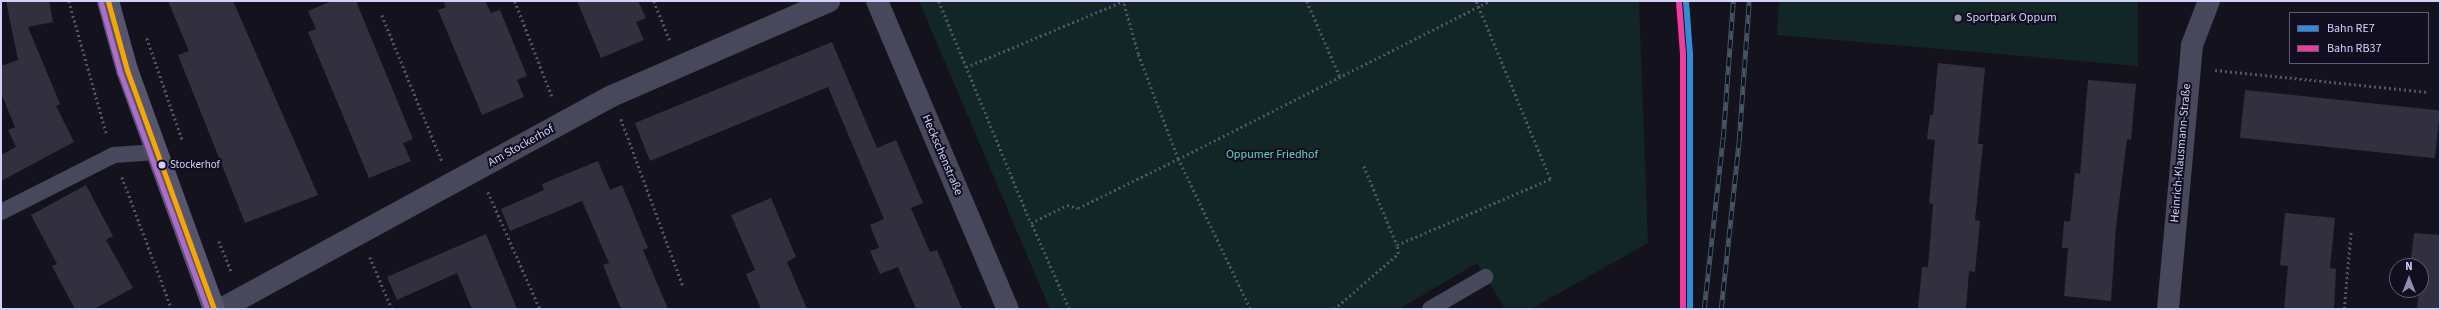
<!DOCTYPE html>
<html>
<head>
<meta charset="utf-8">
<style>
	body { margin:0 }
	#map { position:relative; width:2441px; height:310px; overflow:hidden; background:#14121c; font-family:"Source Sans 3",sans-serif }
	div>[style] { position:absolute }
	.green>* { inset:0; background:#122626 }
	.building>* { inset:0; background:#32303e; transform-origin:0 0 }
	.path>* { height:2.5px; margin-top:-1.25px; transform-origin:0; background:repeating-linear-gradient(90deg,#4a5863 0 2px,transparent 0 5px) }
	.lane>* { height:16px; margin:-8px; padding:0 8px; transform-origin:8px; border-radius:8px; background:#48485c }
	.street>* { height:22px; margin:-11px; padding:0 11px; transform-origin:11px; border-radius:11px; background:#48485c }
	.secondary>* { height:22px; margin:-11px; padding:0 11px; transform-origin:11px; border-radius:11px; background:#55556e }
	.rail>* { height:4.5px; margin-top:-2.25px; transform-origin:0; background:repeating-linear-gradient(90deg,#110e20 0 9px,#425663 0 18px); box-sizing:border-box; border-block:1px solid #425663 }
	.bus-1>* { height:5px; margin:-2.5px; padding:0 2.5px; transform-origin:2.5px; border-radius:2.5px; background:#f7a600 }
	.bus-2>* { height:5px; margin:-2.5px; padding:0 2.5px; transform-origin:2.5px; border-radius:2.5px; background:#b06ccc }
	.rail-1>* { height:6px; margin:-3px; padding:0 3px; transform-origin:3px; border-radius:3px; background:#338bd7 }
	.rail-2>* { height:6px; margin:-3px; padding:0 3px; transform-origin:3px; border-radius:3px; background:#f13a9d }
	.dots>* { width:11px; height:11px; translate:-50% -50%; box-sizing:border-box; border:2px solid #110e20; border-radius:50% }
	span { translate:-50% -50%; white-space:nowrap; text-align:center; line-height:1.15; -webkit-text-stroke:4px #110e20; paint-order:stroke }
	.bus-label { font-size:11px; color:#d3d0fc }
	.left { translate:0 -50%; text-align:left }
	.poi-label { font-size:12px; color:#d3d0fc }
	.street-label { font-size:12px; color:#d3d0fc }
	.park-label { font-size:12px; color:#62d7b4 }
	.frame { position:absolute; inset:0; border:2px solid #d3d0fc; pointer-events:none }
	.legend { position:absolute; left:2289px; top:12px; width:140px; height:52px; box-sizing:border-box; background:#110e20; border:1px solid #5f5c78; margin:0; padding:5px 7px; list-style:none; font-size:12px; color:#d3d0fc }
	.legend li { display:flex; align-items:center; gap:8px; height:20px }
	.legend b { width:20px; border:1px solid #5f5c78 }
	.north { position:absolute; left:2389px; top:258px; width:40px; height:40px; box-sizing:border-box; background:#110e20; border:1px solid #5f5c78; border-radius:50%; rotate:0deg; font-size:11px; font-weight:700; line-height:16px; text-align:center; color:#d3d0fc }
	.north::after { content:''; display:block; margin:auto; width:14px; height:18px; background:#908eae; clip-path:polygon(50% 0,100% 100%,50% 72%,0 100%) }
</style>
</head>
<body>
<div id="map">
	<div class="green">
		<div style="clip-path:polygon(919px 1px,1639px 1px,1648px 243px,1531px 309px,1501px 309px,1504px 307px,1477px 263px,1399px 309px,1050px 309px)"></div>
		<div style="clip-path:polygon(1779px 1px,2138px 1px,2138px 66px,1777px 35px)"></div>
	</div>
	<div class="building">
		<div style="clip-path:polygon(6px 1px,49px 1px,53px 22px,28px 27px,60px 104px,56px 106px,74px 142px,1px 181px,1px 155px,16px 147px,8px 130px,15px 127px,1px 93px,1px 66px,18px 60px)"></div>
		<div style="clip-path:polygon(168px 1px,233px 1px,318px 195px,245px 223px,178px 55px,189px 51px)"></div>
		<div style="clip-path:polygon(332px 1px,356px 1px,413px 139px,403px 143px,411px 161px,369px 178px,308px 32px,316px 29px,308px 11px)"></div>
		<div style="clip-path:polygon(443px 1px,485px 1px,491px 13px,500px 10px,527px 76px,517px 80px,524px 97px,482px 115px,438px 10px,446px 7px)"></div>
		<div style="clip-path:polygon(577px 1px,638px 1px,646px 18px,636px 22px,644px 40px,601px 58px)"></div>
		<div style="clip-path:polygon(832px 42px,877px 148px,896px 140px,923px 203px,911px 208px,930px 252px,937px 250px,962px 309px,916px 309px,898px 267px,880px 274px,870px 251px,879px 248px,870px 225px,884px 219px,828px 87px,650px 161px,635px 123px)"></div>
		<div style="clip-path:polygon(1938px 63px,1985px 68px,1978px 144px,1983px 144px,1975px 220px,1980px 221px,1975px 272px,1969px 271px,1966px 309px,1918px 309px,1922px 267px,1928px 267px,1933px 204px,1929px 203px,1935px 140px,1927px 139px,1930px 115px,1933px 115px)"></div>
		<div style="clip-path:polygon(2088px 80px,2136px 84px,2131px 140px,2127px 139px,2116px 227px,2111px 301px,2064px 296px,2068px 248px,2062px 248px,2064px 221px,2070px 222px,2075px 173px,2080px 174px)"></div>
		<div style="left:2245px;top:90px;width:196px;height:48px;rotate:6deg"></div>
		<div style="clip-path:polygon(598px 161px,610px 190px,622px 185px,648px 248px,643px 250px,668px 309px,621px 309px,603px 265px,609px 263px,582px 201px,510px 231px,501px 209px,544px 190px,542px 184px)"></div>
		<div style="clip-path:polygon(86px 185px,113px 236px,106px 240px,133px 288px,94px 309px,75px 309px,52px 266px,57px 264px,31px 215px)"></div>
		<div style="clip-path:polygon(771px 198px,796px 257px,787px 262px,807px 309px,761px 309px,746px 274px,755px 270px,731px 215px)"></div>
		<div style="clip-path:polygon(2285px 213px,2335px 218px,2330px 268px,2336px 269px,2334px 309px,2284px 309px,2288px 266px,2280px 265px)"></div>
		<div style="clip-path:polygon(2414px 233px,2440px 235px,2440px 309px,2417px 309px,2421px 266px,2410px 266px)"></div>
		<div style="clip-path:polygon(486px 234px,517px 309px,472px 309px,457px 273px,397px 300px,387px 277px)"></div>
	</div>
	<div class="path">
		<div style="left:69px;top:1px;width:139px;rotate:74.2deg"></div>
		<div style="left:515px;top:1px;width:105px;rotate:68.8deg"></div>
		<div style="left:654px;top:1px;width:45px;rotate:68deg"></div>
		<div style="left:939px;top:1px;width:240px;rotate:67.5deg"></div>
		<div style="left:1307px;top:1px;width:83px;rotate:66.5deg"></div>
		<div style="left:382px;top:15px;width:158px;rotate:67.7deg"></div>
		<div style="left:147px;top:38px;width:107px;rotate:70.9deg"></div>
		<div style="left:966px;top:67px;width:171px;rotate:-22.7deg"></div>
		<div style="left:2215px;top:70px;width:214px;rotate:5.9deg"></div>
		<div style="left:621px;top:119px;width:178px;rotate:69.6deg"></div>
		<div style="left:1364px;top:166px;width:86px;rotate:67.3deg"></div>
		<div style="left:1397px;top:245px;width:167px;rotate:-23.3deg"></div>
		<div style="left:1550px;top:179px;width:193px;rotate:-112.6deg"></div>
		<div style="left:122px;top:177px;width:141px;rotate:69.3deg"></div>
		<div style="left:488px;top:192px;width:128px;rotate:66deg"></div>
		<div style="left:219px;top:241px;width:35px;rotate:68deg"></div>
		<div style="left:370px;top:257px;width:56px;rotate:67.1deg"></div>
		<div style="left:1069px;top:309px;width:94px;rotate:-113.8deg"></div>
		<div style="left:1031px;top:223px;width:40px;rotate:-26.6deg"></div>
		<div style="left:1067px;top:205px;width:11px;rotate:15deg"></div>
		<div style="left:1078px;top:208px;width:111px;rotate:-26.1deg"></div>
		<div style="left:1178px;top:159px;width:112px;rotate:-110.9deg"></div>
		<div style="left:1138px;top:54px;width:55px;rotate:-105.8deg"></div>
		<div style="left:1250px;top:309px;width:166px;rotate:-115.6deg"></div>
		<div style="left:1178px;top:159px;width:349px;rotate:-26.9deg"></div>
		<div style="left:1334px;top:309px;width:84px;rotate:-40.7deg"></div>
		<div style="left:1398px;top:254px;width:9px;rotate:-96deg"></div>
		<div style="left:2344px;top:309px;width:78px;rotate:-84.9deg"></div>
	</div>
	<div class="lane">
		<div style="left:1px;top:212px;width:127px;rotate:-26.8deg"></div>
		<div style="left:114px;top:155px;width:42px;rotate:-4.1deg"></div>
		<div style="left:1430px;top:309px;width:64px;rotate:-30.2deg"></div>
	</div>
	<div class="street">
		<div style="left:877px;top:1px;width:335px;rotate:67deg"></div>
		<div style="left:221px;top:309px;width:445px;rotate:-28.6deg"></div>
		<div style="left:612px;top:96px;width:237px;rotate:-23.6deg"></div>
		<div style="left:2168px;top:309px;width:265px;rotate:-84.8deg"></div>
		<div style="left:2192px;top:45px;width:47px;rotate:-68.9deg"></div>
	</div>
	<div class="secondary">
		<div style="left:108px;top:1px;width:72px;rotate:74.6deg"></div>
		<div style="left:127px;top:70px;width:254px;rotate:70deg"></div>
	</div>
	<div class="rail">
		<div style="left:1704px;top:309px;width:172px;rotate:-83.7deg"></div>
		<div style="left:1723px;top:138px;width:137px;rotate:-85.8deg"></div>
		<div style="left:1721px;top:309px;width:170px;rotate:-83.9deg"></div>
		<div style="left:1739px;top:140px;width:139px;rotate:-85.9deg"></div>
	</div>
	<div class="bus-1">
		<div style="left:108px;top:1px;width:72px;rotate:74.6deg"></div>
		<div style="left:127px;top:70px;width:254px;rotate:70deg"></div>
	</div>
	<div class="bus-2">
		<div style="left:101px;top:3px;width:72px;rotate:74.6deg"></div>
		<div style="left:120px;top:72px;width:252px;rotate:69.8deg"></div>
	</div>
	<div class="rail-1">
		<div style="left:1686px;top:1px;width:53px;rotate:85.7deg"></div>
		<div style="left:1690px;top:54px;width:255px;rotate:90deg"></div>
	</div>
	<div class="rail-2">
		<div style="left:1679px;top:2px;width:52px;rotate:85.6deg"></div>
		<div style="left:1683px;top:54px;width:255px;rotate:90deg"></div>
	</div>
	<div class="dots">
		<div style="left:1958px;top:18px;background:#908eae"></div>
		<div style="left:162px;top:165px;background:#d3d0fc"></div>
	</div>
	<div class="bus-label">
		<span class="left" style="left:170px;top:165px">Stockerhof</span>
	</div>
	<div class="poi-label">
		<span class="left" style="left:1966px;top:18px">Sportpark Oppum</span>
	</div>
	<div class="street-label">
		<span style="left:521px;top:146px;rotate:-29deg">Am Stockerhof</span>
		<span style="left:2181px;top:153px;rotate:-85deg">Heinrich-Klausmann-Straße</span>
		<span style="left:942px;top:155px;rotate:67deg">Heckschenstraße</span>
	</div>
	<div class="park-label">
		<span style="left:1272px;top:155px">Oppumer Friedhof</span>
	</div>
	<div class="frame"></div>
	<ul class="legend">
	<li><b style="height:5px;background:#338bd7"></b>Bahn RE7</li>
	<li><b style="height:5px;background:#f13a9d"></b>Bahn RB37</li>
	</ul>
	<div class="north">N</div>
</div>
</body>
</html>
